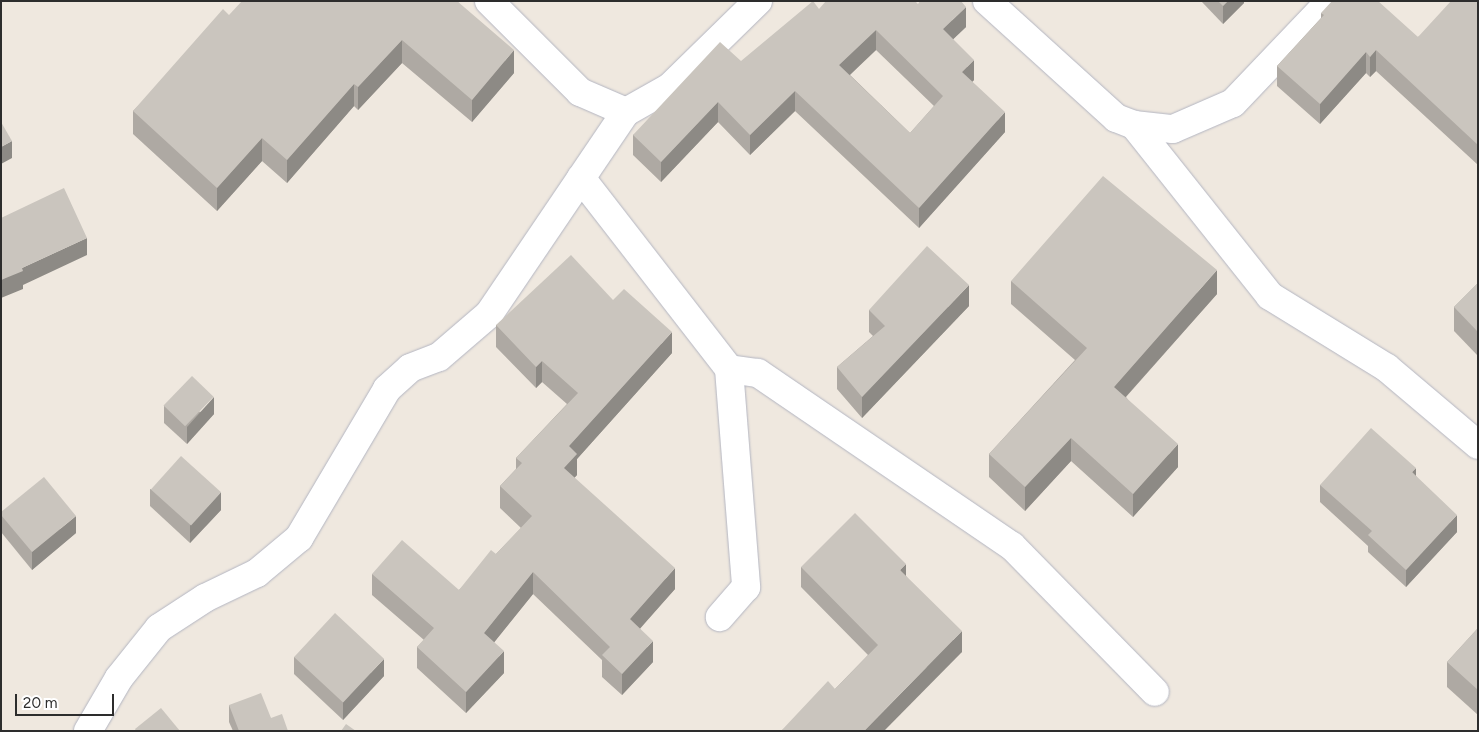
<!DOCTYPE html>
<html>
<head>
<meta charset="utf-8">
<style>
	body { margin:0 }
	#map { position:relative; width:1479px; height:732px; overflow:hidden; background:#efe8df; font-family:Figtree,sans-serif }
	div>[style] { position:absolute }
	.roads { filter:drop-shadow(0 0 1px #b3b5c1) drop-shadow(0 0 1px #b3b5c1) }
	.street>* { height:28px; margin:-14px; padding:0 14px; transform-origin:14px; border-radius:14px; background:#fff }
	.wall>* { inset:0; background:#aea9a3 }
	.shaded-wall>* { inset:0; background:#8d8a85 }
	.building>* { inset:0; background:#cac5be; transform-origin:0 0 }
	span { translate:-50% -50%; white-space:nowrap; text-align:center; line-height:1.15; -webkit-text-stroke:5px #fff; paint-order:stroke }
	.frame { position:absolute; inset:0; border:2px solid #2d2d2d; pointer-events:none }
	.scale { position:absolute; left:15px; top:694px; width:99px; height:22px; box-sizing:border-box; border:2px solid #2d2d2d; border-top:0; padding-left:6px; font-size:15px; line-height:18px; white-space:nowrap; color:#2d2d2d; -webkit-text-stroke:4px #fff; paint-order:stroke }
</style>
</head>
<body>
<div id="map">
	<div class="roads">
		<div class="street">
			<div style="left:489px;top:1px;width:129px;rotate:45deg"></div>
			<div style="left:580px;top:92px;width:50px;rotate:23.5deg"></div>
			<div style="left:626px;top:112px;width:51px;rotate:-29.6deg"></div>
			<div style="left:670px;top:87px;width:123px;rotate:-44.3deg"></div>
			<div style="left:987px;top:1px;width:174px;rotate:42.2deg"></div>
			<div style="left:1116px;top:118px;width:19px;rotate:21deg"></div>
			<div style="left:1134px;top:125px;width:39px;rotate:6deg"></div>
			<div style="left:1173px;top:129px;width:65px;rotate:-23.4deg"></div>
			<div style="left:1233px;top:103px;width:141px;rotate:-46.4deg"></div>
			<div style="left:1134px;top:125px;width:218px;rotate:51.5deg"></div>
			<div style="left:1270px;top:296px;width:137px;rotate:31.6deg"></div>
			<div style="left:1387px;top:368px;width:119px;rotate:40.2deg"></div>
			<div style="left:581px;top:178px;width:242px;rotate:52.2deg"></div>
			<div style="left:729px;top:369px;width:219px;rotate:85.5deg"></div>
			<div style="left:746px;top:587px;width:40px;rotate:131deg"></div>
			<div style="left:729px;top:369px;width:29px;rotate:8deg"></div>
			<div style="left:758px;top:373px;width:307px;rotate:34.3deg"></div>
			<div style="left:1012px;top:546px;width:204px;rotate:45.6deg"></div>
			<div style="left:88px;top:731px;width:61px;rotate:-59.7deg"></div>
			<div style="left:119px;top:678px;width:64px;rotate:-51.3deg"></div>
			<div style="left:159px;top:628px;width:55px;rotate:-33.1deg"></div>
			<div style="left:205px;top:598px;width:58px;rotate:-25.7deg"></div>
			<div style="left:257px;top:573px;width:55px;rotate:-39.8deg"></div>
			<div style="left:299px;top:538px;width:173px;rotate:-59.4deg"></div>
			<div style="left:387px;top:389px;width:31px;rotate:-42deg"></div>
			<div style="left:410px;top:368px;width:31px;rotate:-21deg"></div>
			<div style="left:439px;top:357px;width:66px;rotate:-40.7deg"></div>
			<div style="left:489px;top:314px;width:244px;rotate:-55.9deg"></div>
		</div>
	</div>
	<div class="wall">
		<div style="clip-path:polygon(457px 1px,514px 73px,472px 122px,402px 63px,358px 110px,354px 106px,287px 183px,262px 161px,217px 211px,133px 134px,133px 111px,229px 15px)"></div>
		<div style="clip-path:polygon(1201px 1px,1244px 1px,1244px 3px,1223px 24px)"></div>
		<div style="clip-path:polygon(1478px 1px,1478px 165px,1376px 71px,1370px 77px,1366px 73px,1320px 124px,1277px 86px,1277px 66px,1321px 18px,1321px 13px,1418px 37px)"></div>
		<div style="clip-path:polygon(evenodd,918px 4px,966px 27px,953px 39px,974px 80px,972px 82px,1005px 132px,919px 228px,795px 111px,750px 155px,718px 122px,661px 182px,633px 155px,633px 135px,819px 9px,918px 4px,876px 50px,934px 106px,910px 133px,850px 75px,876px 50px)"></div>
		<div style="clip-path:polygon(1011px 281px,1217px 294px,1126px 397px,1178px 467px,1133px 517px,1071px 461px,1025px 511px,989px 477px,989px 454px,1075px 360px,1011px 304px)"></div>
		<div style="clip-path:polygon(1478px 283px,1478px 356px,1454px 331px,1454px 307px)"></div>
		<div style="clip-path:polygon(613px 300px,672px 353px,577px 459px,577px 475px,574px 478px,675px 589px,640px 628px,653px 662px,622px 695px,602px 677px,602px 660px,533px 594px,494px 642px,504px 673px,466px 713px,417px 668px,417px 647px,424px 640px,372px 595px,372px 574px,459px 590px,496px 554px,521px 528px,500px 508px,500px 486px,516px 469px,516px 458px,567px 404px,542px 382px,536px 388px,496px 347px,496px 325px)"></div>
		<div style="clip-path:polygon(969px 306px,862px 418px,837px 389px,837px 367px,873px 336px,869px 332px,869px 310px)"></div>
		<div style="clip-path:polygon(164px 406px,214px 414px,187px 444px,164px 423px)"></div>
		<div style="clip-path:polygon(1416px 476px,1457px 532px,1406px 587px,1368px 552px,1368px 546px,1320px 502px,1320px 485px)"></div>
		<div style="clip-path:polygon(150px 489px,221px 510px,190px 543px,150px 506px)"></div>
		<div style="clip-path:polygon(1px 512px,76px 533px,32px 570px,1px 532px)"></div>
		<div style="clip-path:polygon(801px 567px,906px 576px,962px 652px,781px 731px,835px 689px,868px 655px,801px 587px)"></div>
		<div style="clip-path:polygon(1478px 628px,1478px 715px,1447px 687px,1447px 662px)"></div>
		<div style="clip-path:polygon(294px 657px,384px 676px,343px 720px,294px 674px)"></div>
		<div style="clip-path:polygon(229px 705px,271px 718px,288px 731px,233px 731px,229px 722px)"></div>
	</div>
	<div class="shaded-wall">
		<div style="clip-path:polygon(1228px 1px,1244px 1px,1244px 3px,1223px 24px,1223px 6px)"></div>
		<div style="clip-path:polygon(966px 7px,966px 27px,943px 49px,943px 29px)"></div>
		<div style="clip-path:polygon(876px 30px,876px 50px,839px 85px,839px 65px)"></div>
		<div style="clip-path:polygon(402px 40px,402px 63px,358px 110px,358px 87px)"></div>
		<div style="clip-path:polygon(514px 50px,514px 73px,472px 122px,472px 100px)"></div>
		<div style="clip-path:polygon(1376px 50px,1376px 71px,1370px 77px,1370px 57px)"></div>
		<div style="clip-path:polygon(1366px 52px,1366px 73px,1320px 124px,1320px 104px)"></div>
		<div style="clip-path:polygon(974px 60px,974px 80px,962px 92px,962px 72px)"></div>
		<div style="clip-path:polygon(354px 84px,354px 106px,287px 183px,287px 160px)"></div>
		<div style="clip-path:polygon(795px 91px,795px 111px,750px 155px,750px 135px)"></div>
		<div style="clip-path:polygon(718px 102px,718px 122px,661px 182px,661px 162px)"></div>
		<div style="clip-path:polygon(1005px 112px,1005px 132px,919px 228px,919px 208px)"></div>
		<div style="clip-path:polygon(262px 138px,262px 161px,217px 211px,217px 188px)"></div>
		<div style="clip-path:polygon(12px 141px,12px 158px,1px 164px,1px 147px)"></div>
		<div style="clip-path:polygon(87px 238px,87px 255px,23px 285px,23px 289px,1px 298px,1px 280px,22px 268px)"></div>
		<div style="clip-path:polygon(1217px 270px,1217px 294px,1114px 410px,1114px 387px)"></div>
		<div style="clip-path:polygon(969px 285px,969px 306px,862px 418px,862px 397px)"></div>
		<div style="clip-path:polygon(672px 332px,672px 353px,577px 459px,577px 475px,564px 489px,564px 468px,569px 446px)"></div>
		<div style="clip-path:polygon(542px 361px,542px 382px,536px 388px,536px 367px)"></div>
		<div style="clip-path:polygon(214px 397px,214px 414px,187px 444px,187px 427px)"></div>
		<div style="clip-path:polygon(1071px 438px,1071px 461px,1025px 511px,1025px 487px)"></div>
		<div style="clip-path:polygon(1178px 444px,1178px 467px,1133px 517px,1133px 494px)"></div>
		<div style="clip-path:polygon(1416px 468px,1416px 485px,1412px 472px)"></div>
		<div style="clip-path:polygon(221px 492px,221px 510px,190px 543px,190px 525px)"></div>
		<div style="clip-path:polygon(1457px 515px,1457px 532px,1406px 587px,1406px 570px)"></div>
		<div style="clip-path:polygon(76px 516px,76px 533px,32px 570px,32px 552px)"></div>
		<div style="clip-path:polygon(906px 564px,906px 584px,900px 570px)"></div>
		<div style="clip-path:polygon(675px 568px,675px 589px,630px 640px,630px 619px)"></div>
		<div style="clip-path:polygon(533px 572px,533px 594px,484px 655px,484px 633px)"></div>
		<div style="clip-path:polygon(962px 631px,962px 652px,884px 731px,864px 731px)"></div>
		<div style="clip-path:polygon(653px 641px,653px 662px,622px 695px,622px 674px)"></div>
		<div style="clip-path:polygon(504px 651px,504px 673px,466px 713px,466px 692px)"></div>
		<div style="clip-path:polygon(384px 659px,384px 676px,343px 720px,343px 702px)"></div>
	</div>
	<div class="building">
		<div style="clip-path:polygon(242px 1px,457px 1px,514px 50px,472px 100px,402px 40px,358px 87px,354px 84px,287px 160px,262px 138px,217px 188px,133px 111px,223px 9px,229px 15px)"></div>
		<div style="clip-path:polygon(evenodd,813px 1px,819px 9px,826px 1px,915px 1px,918px 4px,920px 1px,961px 1px,966px 7px,943px 29px,974px 60px,962px 72px,1005px 112px,919px 208px,795px 91px,750px 135px,718px 102px,661px 162px,633px 135px,720px 42px,741px 61px,813px 1px,876px 30px,943px 96px,910px 133px,839px 65px,876px 30px)"></div>
		<div style="clip-path:polygon(1218px 1px,1228px 1px,1223px 6px)"></div>
		<div style="clip-path:polygon(1332px 1px,1378px 1px,1418px 37px,1451px 1px,1478px 1px,1478px 145px,1376px 50px,1370px 57px,1366px 52px,1320px 104px,1277px 66px,1324px 15px,1321px 13px)"></div>
		<div style="clip-path:polygon(1px 122px,12px 141px,1px 147px)"></div>
		<div style="clip-path:polygon(1103px 176px,1217px 270px,1114px 387px,1178px 444px,1133px 494px,1071px 438px,1025px 487px,989px 454px,1087px 348px,1011px 281px)"></div>
		<div style="clip-path:polygon(64px 188px,87px 238px,22px 268px,23px 271px,1px 280px,1px 218px)"></div>
		<div style="clip-path:polygon(927px 246px,969px 285px,862px 397px,837px 367px,885px 326px,869px 310px)"></div>
		<div style="clip-path:polygon(571px 255px,613px 300px,624px 289px,672px 332px,569px 446px,577px 454px,564px 468px,675px 568px,630px 619px,653px 641px,622px 674px,602px 655px,610px 647px,533px 572px,484px 633px,504px 651px,466px 692px,417px 647px,434px 628px,372px 574px,402px 540px,459px 590px,491px 550px,496px 554px,532px 516px,500px 486px,522px 463px,516px 458px,578px 393px,542px 361px,536px 367px,496px 325px)"></div>
		<div style="clip-path:polygon(1478px 283px,1478px 332px,1454px 307px)"></div>
		<div style="left:192px;top:376px;width:30px;height:41px;rotate:44deg"></div>
		<div style="clip-path:polygon(1371px 428px,1416px 468px,1412px 472px,1457px 515px,1406px 570px,1368px 535px,1372px 531px,1320px 485px)"></div>
		<div style="left:181px;top:456px;width:54px;height:45px;rotate:42deg"></div>
		<div style="clip-path:polygon(44px 477px,76px 516px,32px 552px,1px 515px,1px 512px)"></div>
		<div style="clip-path:polygon(855px 513px,906px 564px,900px 570px,962px 631px,864px 731px,781px 731px,828px 681px,835px 689px,878px 645px,801px 567px)"></div>
		<div style="left:335px;top:613px;width:67px;height:60px;rotate:43deg"></div>
		<div style="clip-path:polygon(1478px 628px,1478px 690px,1447px 662px)"></div>
		<div style="clip-path:polygon(261px 693px,271px 718px,282px 714px,288px 731px,239px 731px,229px 705px)"></div>
		<div style="clip-path:polygon(161px 708px,180px 731px,136px 731px,135px 729px)"></div>
		<div style="clip-path:polygon(346px 724px,356px 731px,341px 731px)"></div>
	</div>
	<div class="frame"></div>
	<div class="scale">20 m</div>
</div>
</body>
</html>
